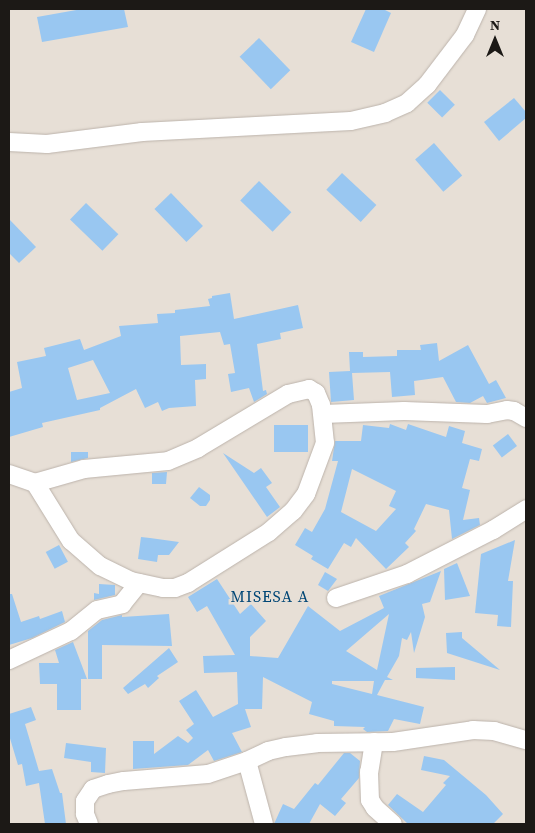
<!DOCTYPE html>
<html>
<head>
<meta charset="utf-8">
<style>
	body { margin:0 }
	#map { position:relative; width:535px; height:833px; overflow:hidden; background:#e7dfd6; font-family:"Source Serif 4",serif }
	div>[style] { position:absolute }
	.building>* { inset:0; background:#99c7f1; transform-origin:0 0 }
	.roads { filter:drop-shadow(0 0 1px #bcb3ab) drop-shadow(0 0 1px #bcb3ab) }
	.minor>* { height:18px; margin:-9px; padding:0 9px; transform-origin:9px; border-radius:9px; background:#fff }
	span { translate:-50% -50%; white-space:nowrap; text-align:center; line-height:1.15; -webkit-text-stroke:5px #e7dfd6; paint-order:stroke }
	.quarter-label { font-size:16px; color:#004675; letter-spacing:1px }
	.frame { position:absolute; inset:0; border:10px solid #1c1916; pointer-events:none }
	.north { position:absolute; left:470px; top:15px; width:50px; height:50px; -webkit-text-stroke:4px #e7dfd6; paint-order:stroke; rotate:0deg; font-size:14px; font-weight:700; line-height:20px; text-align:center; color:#1c1916 }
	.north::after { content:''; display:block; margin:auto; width:18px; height:22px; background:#1c1916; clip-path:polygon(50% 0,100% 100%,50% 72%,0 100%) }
</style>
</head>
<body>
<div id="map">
	<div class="building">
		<div style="clip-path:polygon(82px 9px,124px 9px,128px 27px,42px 42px,37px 17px)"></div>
		<div style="clip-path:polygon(366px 9px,383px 9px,391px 13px,374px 52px,351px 42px)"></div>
		<div style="left:259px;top:38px;width:45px;height:27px;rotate:46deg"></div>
		<div style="left:440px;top:90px;width:21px;height:18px;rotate:45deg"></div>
		<div style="clip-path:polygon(514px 98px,526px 112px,526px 118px,499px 141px,484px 122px)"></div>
		<div style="left:434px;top:143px;width:43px;height:25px;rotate:49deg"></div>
		<div style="left:342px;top:173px;width:47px;height:23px;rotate:43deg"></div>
		<div style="left:259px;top:181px;width:45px;height:27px;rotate:44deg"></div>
		<div style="left:171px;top:193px;width:46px;height:23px;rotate:46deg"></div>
		<div style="left:86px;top:203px;width:45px;height:23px;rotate:44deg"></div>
		<div style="clip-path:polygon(9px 219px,36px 247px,19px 263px,9px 253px)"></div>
		<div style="clip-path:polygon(evenodd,230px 293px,234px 319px,298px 305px,303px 328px,280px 333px,281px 339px,257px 344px,263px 391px,266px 390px,267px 394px,254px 402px,249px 388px,231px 392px,228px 374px,235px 373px,230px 344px,224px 345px,220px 332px,180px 336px,181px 365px,206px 364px,206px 379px,195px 380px,196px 406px,169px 408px,162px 411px,158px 402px,145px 408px,136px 389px,100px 408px,100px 410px,42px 423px,43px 427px,9px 437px,9px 392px,22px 388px,17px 362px,46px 356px,44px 348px,80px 339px,84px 350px,121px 336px,119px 326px,158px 323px,157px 314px,175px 313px,175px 310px,210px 306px,208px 299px,212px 298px,212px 296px,230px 293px,93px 360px,110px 393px,77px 400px,68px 368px,93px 360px)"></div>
		<div style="clip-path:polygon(437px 343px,439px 361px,468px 345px,489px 384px,496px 380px,506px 398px,487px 403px,483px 396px,470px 403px,456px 402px,443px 377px,414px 381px,415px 395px,392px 397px,390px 372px,352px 373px,354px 400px,331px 402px,329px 372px,350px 371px,349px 352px,363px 352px,363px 357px,397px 356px,397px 350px,421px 350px,420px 345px)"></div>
		<div style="clip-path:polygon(evenodd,390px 424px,406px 430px,408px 424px,446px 437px,449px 426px,465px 431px,462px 443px,482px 449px,479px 461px,470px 459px,462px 488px,470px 490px,463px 520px,479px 518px,480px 525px,452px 539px,449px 510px,426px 504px,414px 529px,416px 531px,405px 543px,409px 547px,386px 569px,356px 538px,351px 547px,344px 543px,328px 569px,311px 559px,313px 556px,295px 545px,305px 528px,312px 532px,325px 509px,338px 461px,332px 461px,335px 441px,361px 441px,363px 425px,389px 428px,390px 424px,352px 469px,396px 491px,389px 506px,396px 509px,376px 531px,341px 512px,352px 469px)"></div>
		<div style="left:274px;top:425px;width:34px;height:27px"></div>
		<div style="left:508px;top:434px;width:15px;height:19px;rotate:53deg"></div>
		<div style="clip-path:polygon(71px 452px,88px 452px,88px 458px,71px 462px)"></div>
		<div style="clip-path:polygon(223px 453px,254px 473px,261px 468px,272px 483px,266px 487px,280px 507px,267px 517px)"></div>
		<div style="clip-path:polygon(167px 472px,166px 484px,152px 484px,152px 473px)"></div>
		<div style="clip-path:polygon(199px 487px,210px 495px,210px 500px,206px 506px,200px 506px,190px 498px)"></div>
		<div style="clip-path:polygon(141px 537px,150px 538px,179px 542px,169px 555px,158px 555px,157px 562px,138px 559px)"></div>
		<div style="clip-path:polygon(515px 540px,508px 581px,513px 581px,511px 627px,497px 626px,498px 615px,475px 613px,481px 554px)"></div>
		<div style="left:59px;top:545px;width:19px;height:15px;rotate:62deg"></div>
		<div style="clip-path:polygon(457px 563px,470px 596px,445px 600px,444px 569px)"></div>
		<div style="clip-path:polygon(evenodd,441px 571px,430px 602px,422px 604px,425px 617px,414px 653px,411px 632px,407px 640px,402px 638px,399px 656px,387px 677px,393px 680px,385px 680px,377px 695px,424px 707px,420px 724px,394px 719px,388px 731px,367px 732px,363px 729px,365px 727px,334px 726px,334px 721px,309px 714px,312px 702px,263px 677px,262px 709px,245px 709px,251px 727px,232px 733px,242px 752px,214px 761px,208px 750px,188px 765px,133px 769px,133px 741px,154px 741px,154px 754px,178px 736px,188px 743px,193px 738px,186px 730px,194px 724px,179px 701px,196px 690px,213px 717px,238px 704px,237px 672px,204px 673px,203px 656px,235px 655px,207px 606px,197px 612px,188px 597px,217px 579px,240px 614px,251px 604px,266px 621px,250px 637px,250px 656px,278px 658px,308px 606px,340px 631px,384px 608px,379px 596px,441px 571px,389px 614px,377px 670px,346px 651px,389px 614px,441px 571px,332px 681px,374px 681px,372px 694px,332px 684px,332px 681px)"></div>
		<div style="clip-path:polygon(325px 572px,337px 579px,328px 591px,318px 585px)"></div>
		<div style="clip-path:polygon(99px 584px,115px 585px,115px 595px,94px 600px,94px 593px,99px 594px)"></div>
		<div style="clip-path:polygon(9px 594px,12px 594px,21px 622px,39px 616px,40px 619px,62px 611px,65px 622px,32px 638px,9px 645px)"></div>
		<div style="clip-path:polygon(169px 614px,172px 646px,102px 645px,102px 679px,88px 679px,88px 631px,102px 620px,122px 615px,122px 617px)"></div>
		<div style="clip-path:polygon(462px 632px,462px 638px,500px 670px,447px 653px,446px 633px)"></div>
		<div style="clip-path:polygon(73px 642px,87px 679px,81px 679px,81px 710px,57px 710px,57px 684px,40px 684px,39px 663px,59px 663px,55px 650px)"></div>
		<div style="clip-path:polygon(169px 648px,178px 662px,157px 676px,159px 678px,148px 688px,145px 684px,128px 694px,123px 688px)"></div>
		<div style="clip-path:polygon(455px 667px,455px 680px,416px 678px,416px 668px)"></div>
		<div style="clip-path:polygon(31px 707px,36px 720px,25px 724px,39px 771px,52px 769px,60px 793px,62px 793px,66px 824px,45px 824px,39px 783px,26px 786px,22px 764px,18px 765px,9px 735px,9px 714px)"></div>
		<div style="clip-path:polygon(66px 743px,106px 748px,105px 773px,91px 772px,91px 762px,64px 758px)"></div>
		<div style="clip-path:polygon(344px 753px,350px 753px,360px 761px,359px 778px,341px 799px,346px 803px,335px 816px,320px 804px,309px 824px,274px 824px,283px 804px,294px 809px,315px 783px,318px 785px)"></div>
		<div style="clip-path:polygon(424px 756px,444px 760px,486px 795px,503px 814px,493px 824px,408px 824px,388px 805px,397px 794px,423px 812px,446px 785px,443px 783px,450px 776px,421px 770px)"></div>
	</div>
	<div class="roads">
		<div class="minor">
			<div style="left:9px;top:142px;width:38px;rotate:3deg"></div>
			<div style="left:47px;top:144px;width:96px;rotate:-7.2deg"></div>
			<div style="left:142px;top:132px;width:209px;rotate:-3deg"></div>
			<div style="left:351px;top:121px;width:35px;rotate:-13deg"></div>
			<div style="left:385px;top:113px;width:24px;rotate:-24deg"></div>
			<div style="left:407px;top:103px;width:27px;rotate:-42deg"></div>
			<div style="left:427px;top:85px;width:63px;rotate:-52.8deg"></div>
			<div style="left:465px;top:35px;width:29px;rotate:-65deg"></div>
			<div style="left:323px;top:414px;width:81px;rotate:-2.1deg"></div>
			<div style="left:404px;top:411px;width:83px;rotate:2.1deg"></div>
			<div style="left:487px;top:414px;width:20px;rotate:-11deg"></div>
			<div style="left:507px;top:410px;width:7px;rotate:8deg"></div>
			<div style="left:514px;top:411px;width:14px;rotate:30deg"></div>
			<div style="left:9px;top:474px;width:28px;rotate:19deg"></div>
			<div style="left:35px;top:483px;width:51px;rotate:-15.9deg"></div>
			<div style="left:84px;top:469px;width:84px;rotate:-5.4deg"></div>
			<div style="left:168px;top:461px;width:33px;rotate:-23deg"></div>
			<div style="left:198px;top:448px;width:105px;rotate:-31deg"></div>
			<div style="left:288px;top:394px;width:22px;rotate:-13deg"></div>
			<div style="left:309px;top:389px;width:8px;rotate:30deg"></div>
			<div style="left:316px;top:393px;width:13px;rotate:67deg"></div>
			<div style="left:321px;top:405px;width:38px;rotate:84deg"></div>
			<div style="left:325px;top:443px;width:54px;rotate:110.4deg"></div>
			<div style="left:306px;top:494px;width:21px;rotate:127deg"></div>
			<div style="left:293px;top:511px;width:32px;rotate:139deg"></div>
			<div style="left:269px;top:532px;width:96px;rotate:147.8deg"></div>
			<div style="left:188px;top:583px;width:14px;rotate:159deg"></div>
			<div style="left:175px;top:588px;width:12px;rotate:180deg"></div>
			<div style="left:163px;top:588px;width:33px;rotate:-168deg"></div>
			<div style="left:131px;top:581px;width:34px;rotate:-154deg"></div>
			<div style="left:100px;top:566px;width:38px;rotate:-139deg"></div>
			<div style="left:71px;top:541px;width:68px;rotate:-121.8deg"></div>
			<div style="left:336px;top:598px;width:75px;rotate:-18.7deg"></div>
			<div style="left:407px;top:574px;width:97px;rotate:-27.1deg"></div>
			<div style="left:493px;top:530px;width:39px;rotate:-32deg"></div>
			<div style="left:9px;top:660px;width:68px;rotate:-25.1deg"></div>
			<div style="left:71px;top:631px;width:33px;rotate:-39deg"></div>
			<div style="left:97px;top:610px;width:26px;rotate:-13deg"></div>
			<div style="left:122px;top:604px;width:27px;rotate:-51deg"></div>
			<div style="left:374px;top:742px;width:30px;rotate:99deg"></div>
			<div style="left:369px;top:772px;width:28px;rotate:88deg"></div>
			<div style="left:370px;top:800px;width:9px;rotate:58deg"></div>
			<div style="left:375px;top:808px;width:24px;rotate:42deg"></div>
			<div style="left:247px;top:761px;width:65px;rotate:74.9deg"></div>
			<div style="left:89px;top:824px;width:11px;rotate:-112deg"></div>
			<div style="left:85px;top:814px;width:13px;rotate:-90deg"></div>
			<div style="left:85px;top:801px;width:14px;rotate:-56deg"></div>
			<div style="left:93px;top:789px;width:16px;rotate:-18deg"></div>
			<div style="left:108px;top:784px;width:16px;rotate:-11deg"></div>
			<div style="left:124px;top:781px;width:84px;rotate:-4.8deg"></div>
			<div style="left:208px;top:774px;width:41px;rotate:-18.4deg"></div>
			<div style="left:247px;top:761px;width:23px;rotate:-25deg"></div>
			<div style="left:268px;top:751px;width:18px;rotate:-13deg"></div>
			<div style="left:286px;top:747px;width:31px;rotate:-7deg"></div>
			<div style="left:317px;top:743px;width:76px;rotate:-0.8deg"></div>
			<div style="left:393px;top:742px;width:81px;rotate:-8.5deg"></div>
			<div style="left:473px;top:730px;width:21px;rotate:3deg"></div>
			<div style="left:494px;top:731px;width:33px;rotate:16deg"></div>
		</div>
	</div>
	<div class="quarter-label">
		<span style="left:270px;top:596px">MISESA A</span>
	</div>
	<div class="frame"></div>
	<div class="north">N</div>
</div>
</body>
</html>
